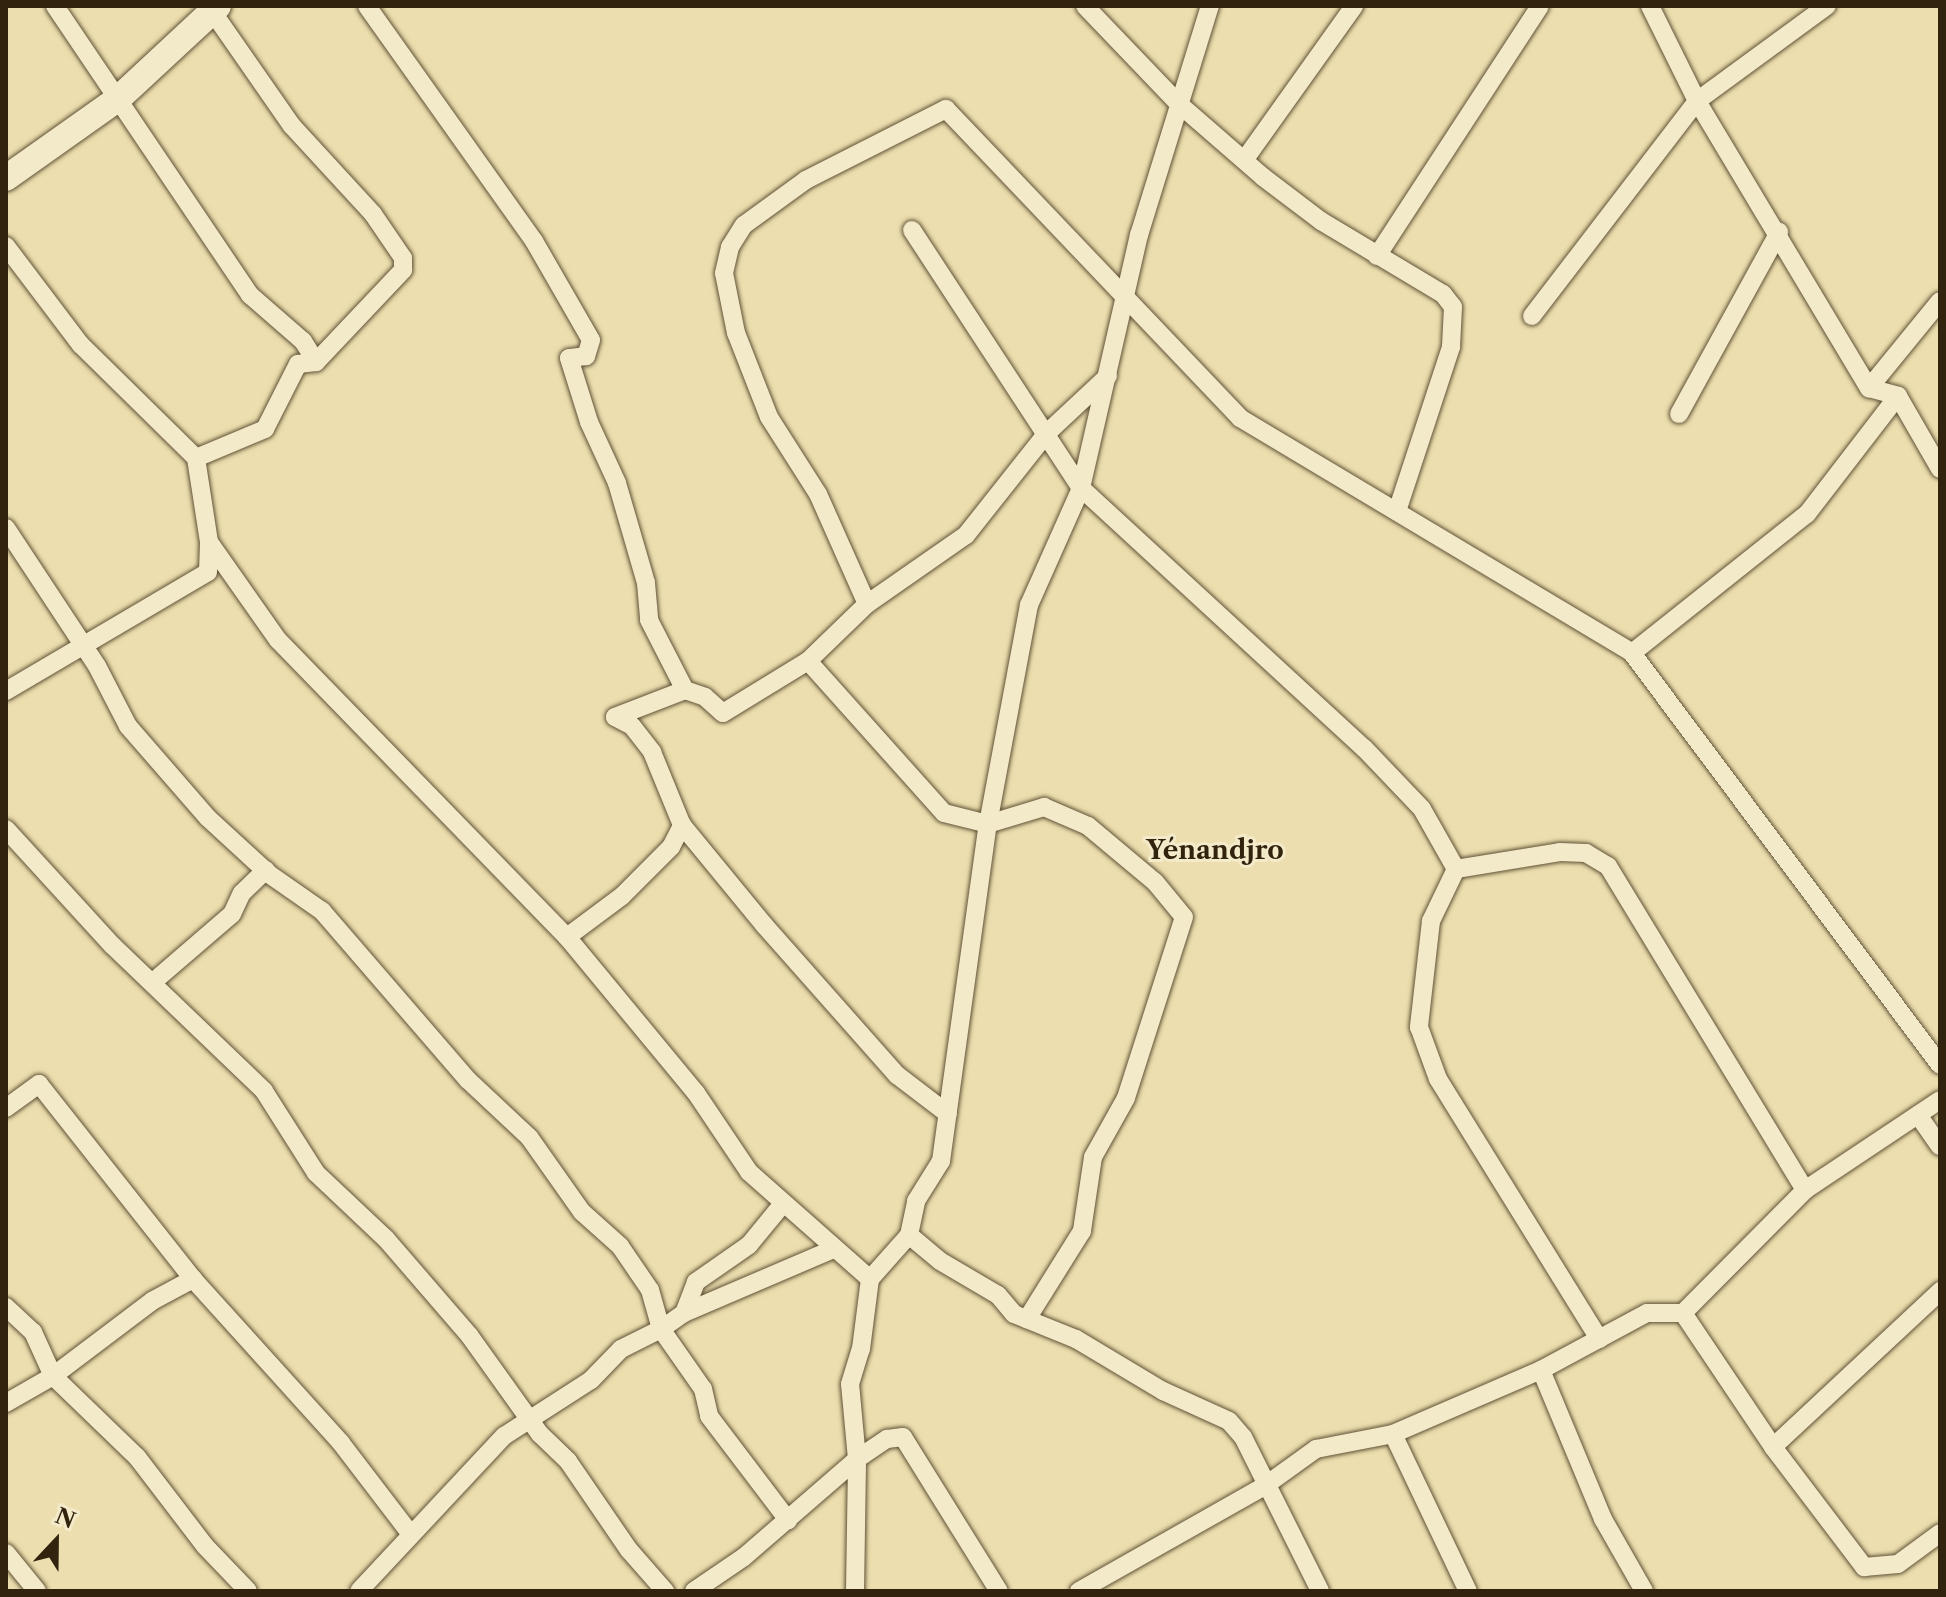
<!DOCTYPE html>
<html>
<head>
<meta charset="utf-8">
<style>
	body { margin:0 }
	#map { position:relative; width:1946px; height:1597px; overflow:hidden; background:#ecdeae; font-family:"Libre Caslon Text",serif }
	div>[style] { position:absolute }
	.roads { filter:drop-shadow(0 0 2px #605236) drop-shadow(0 0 2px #605236) }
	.street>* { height:18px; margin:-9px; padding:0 9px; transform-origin:9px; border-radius:9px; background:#f3eaca }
	.secondary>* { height:26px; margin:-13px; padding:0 13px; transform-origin:13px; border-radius:13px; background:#f3eaca }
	span { translate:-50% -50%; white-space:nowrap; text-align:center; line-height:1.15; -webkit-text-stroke:6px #f3eaca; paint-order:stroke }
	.quarter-label { font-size:26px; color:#32230e; font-weight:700 }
	.frame { position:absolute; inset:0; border:8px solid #32230e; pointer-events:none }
	.north { position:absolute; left:16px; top:1501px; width:80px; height:80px; -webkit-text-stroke:6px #f3eaca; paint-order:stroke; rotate:22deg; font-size:22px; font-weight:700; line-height:32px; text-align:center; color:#32230e }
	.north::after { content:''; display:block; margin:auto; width:28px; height:36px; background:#32230e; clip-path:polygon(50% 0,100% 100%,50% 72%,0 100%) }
</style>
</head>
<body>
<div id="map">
	<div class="roads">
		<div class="street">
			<div style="left:55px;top:6px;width:349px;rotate:56deg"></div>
			<div style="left:250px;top:295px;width:70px;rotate:41deg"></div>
			<div style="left:303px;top:341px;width:25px;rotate:58deg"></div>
			<div style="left:367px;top:6px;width:288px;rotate:54.6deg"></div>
			<div style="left:534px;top:241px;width:114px;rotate:60.1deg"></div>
			<div style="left:591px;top:340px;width:17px;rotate:107deg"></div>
			<div style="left:586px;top:356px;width:17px;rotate:173deg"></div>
			<div style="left:569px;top:358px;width:67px;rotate:72.6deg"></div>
			<div style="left:589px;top:422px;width:67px;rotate:65.3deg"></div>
			<div style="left:617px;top:483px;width:104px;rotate:73.8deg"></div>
			<div style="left:646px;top:583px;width:37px;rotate:85deg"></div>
			<div style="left:649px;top:620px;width:79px;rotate:62.8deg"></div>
			<div style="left:1085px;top:6px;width:136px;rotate:46.2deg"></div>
			<div style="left:1179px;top:104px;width:111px;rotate:41deg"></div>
			<div style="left:1263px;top:177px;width:73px;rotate:37.2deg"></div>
			<div style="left:1321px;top:221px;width:142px;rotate:30.9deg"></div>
			<div style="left:1443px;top:294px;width:16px;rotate:52deg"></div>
			<div style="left:1453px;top:307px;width:40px;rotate:92.9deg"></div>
			<div style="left:1451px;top:347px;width:173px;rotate:108.2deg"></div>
			<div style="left:1650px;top:6px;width:106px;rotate:63.7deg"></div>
			<div style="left:1697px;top:101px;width:335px;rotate:59.1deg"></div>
			<div style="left:1869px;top:388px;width:30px;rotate:15deg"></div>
			<div style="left:1898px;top:396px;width:84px;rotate:60.1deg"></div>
			<div style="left:1245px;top:159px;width:188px;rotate:-54.5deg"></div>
			<div style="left:912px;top:230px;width:308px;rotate:56.8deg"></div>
			<div style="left:1081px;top:488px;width:384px;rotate:42.6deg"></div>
			<div style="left:1364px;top:748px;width:84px;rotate:46.4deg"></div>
			<div style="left:1422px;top:809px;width:69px;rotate:60.5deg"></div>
			<div style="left:6px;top:246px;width:124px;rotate:52.9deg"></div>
			<div style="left:81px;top:345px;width:161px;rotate:44.5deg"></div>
			<div style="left:196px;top:458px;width:85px;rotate:81.2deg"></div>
			<div style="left:209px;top:542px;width:120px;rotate:54.9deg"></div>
			<div style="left:278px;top:640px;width:414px;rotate:45.8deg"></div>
			<div style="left:567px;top:937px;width:202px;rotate:50.4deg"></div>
			<div style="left:696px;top:1093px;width:95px;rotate:56.1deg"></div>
			<div style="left:749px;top:1172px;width:162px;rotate:41.5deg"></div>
			<div style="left:1377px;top:256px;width:298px;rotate:-56.9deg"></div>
			<div style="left:1532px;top:316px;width:271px;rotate:-52.5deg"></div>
			<div style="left:1697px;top:101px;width:161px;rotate:-36.2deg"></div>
			<div style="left:1869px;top:388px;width:112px;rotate:-50.8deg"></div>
			<div style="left:1679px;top:414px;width:208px;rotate:-61.2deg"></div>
			<div style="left:196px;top:458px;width:75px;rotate:-22.8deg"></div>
			<div style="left:265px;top:429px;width:73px;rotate:-63.1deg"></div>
			<div style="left:298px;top:364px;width:18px;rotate:-6deg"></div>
			<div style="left:316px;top:362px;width:127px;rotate:-46.6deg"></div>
			<div style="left:403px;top:270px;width:12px;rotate:-90deg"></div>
			<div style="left:403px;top:258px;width:53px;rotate:-124.3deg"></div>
			<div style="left:373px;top:214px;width:120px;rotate:-132.6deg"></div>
			<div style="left:292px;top:126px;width:140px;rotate:-124.8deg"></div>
			<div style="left:6px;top:528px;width:165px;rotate:56.6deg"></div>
			<div style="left:97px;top:666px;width:68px;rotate:62.7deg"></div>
			<div style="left:128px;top:726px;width:122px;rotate:49deg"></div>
			<div style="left:208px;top:818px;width:83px;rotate:42.6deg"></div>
			<div style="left:269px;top:874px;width:65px;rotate:34.9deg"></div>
			<div style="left:322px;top:911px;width:223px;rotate:49.2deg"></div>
			<div style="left:468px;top:1080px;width:83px;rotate:43.1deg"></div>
			<div style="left:529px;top:1137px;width:92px;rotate:54.8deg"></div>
			<div style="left:582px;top:1212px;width:51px;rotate:41.8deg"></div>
			<div style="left:620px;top:1246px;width:53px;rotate:55.7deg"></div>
			<div style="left:650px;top:1290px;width:41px;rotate:74.2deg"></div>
			<div style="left:661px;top:1329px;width:45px;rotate:153.4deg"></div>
			<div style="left:621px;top:1349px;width:43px;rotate:134.1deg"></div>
			<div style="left:591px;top:1380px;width:103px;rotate:147.2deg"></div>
			<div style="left:504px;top:1436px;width:212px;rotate:133.1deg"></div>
			<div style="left:867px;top:604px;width:120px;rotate:-114deg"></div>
			<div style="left:818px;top:494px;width:91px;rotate:-122.5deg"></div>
			<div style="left:769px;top:417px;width:90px;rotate:-111.4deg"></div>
			<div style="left:736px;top:333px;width:61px;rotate:-101.3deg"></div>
			<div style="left:724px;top:273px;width:27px;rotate:-77deg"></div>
			<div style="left:730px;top:247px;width:26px;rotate:-58deg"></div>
			<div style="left:744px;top:225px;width:77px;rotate:-36deg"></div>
			<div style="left:806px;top:180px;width:157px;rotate:-26.9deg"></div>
			<div style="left:946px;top:109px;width:427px;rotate:46.4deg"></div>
			<div style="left:1240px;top:418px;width:457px;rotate:30.9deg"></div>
			<div style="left:1632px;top:653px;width:223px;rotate:-38.5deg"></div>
			<div style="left:1807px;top:514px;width:149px;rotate:-52.4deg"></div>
			<div style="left:1632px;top:653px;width:514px;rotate:53.22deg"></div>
			<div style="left:808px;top:661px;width:204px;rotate:48.2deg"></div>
			<div style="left:944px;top:813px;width:45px;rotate:14deg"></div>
			<div style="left:988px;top:824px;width:59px;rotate:-16.9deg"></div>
			<div style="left:1044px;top:807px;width:48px;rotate:23.4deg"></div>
			<div style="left:1088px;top:826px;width:87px;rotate:39.9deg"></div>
			<div style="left:1155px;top:882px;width:45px;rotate:50.4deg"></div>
			<div style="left:1184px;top:917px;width:190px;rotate:107.8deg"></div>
			<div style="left:1126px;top:1098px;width:68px;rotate:119.2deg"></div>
			<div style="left:1093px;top:1157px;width:75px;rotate:98.5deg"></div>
			<div style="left:1082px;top:1231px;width:104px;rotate:122deg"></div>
			<div style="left:6px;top:691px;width:234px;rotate:-30.5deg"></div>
			<div style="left:208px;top:572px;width:30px;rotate:-88deg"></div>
			<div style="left:615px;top:717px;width:75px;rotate:-21.1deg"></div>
			<div style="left:685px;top:690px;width:21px;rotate:19deg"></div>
			<div style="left:705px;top:697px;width:24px;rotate:42deg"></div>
			<div style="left:723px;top:713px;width:100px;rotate:-31.5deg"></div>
			<div style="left:808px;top:661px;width:82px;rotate:-44deg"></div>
			<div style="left:867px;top:604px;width:121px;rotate:-34.9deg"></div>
			<div style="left:966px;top:535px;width:129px;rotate:-51.6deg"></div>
			<div style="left:1046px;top:434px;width:85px;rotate:-43.1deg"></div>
			<div style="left:615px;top:717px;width:19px;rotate:28deg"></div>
			<div style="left:632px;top:726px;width:33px;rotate:52deg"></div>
			<div style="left:652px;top:752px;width:79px;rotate:67.7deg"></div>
			<div style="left:682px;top:825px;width:131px;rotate:50.6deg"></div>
			<div style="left:765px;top:926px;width:199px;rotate:48.5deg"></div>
			<div style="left:897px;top:1075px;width:64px;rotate:37.4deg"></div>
			<div style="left:6px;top:829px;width:157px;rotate:47.6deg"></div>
			<div style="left:112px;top:945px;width:211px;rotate:43.8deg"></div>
			<div style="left:264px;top:1091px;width:97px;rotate:57.6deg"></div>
			<div style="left:316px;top:1173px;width:96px;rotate:43.3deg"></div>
			<div style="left:386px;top:1239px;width:127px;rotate:49.2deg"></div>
			<div style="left:469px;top:1335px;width:122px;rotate:54.4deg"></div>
			<div style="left:540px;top:1434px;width:39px;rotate:44deg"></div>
			<div style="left:568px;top:1461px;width:108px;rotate:55.6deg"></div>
			<div style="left:629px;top:1550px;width:55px;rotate:48.7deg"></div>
			<div style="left:1456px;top:869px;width:105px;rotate:-9.3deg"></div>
			<div style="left:1560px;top:852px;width:26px;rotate:2deg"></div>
			<div style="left:1586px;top:853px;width:26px;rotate:31deg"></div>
			<div style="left:1608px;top:866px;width:379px;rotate:58.7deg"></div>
			<div style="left:1456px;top:869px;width:58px;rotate:115.7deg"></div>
			<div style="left:1431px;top:921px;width:107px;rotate:96.5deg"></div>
			<div style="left:1419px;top:1027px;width:55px;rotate:69.9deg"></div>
			<div style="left:1438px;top:1079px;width:306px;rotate:58.2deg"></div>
			<div style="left:567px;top:937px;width:69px;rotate:-36.7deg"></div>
			<div style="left:622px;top:896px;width:69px;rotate:-45deg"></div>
			<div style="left:671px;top:847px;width:25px;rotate:-63deg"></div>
			<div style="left:153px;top:982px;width:104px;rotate:-40.7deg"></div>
			<div style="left:232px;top:914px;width:23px;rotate:-65deg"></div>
			<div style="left:242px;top:893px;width:33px;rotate:-44deg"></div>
			<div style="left:6px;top:1108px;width:41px;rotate:-36deg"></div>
			<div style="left:39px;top:1084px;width:248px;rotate:51.7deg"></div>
			<div style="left:193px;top:1279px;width:221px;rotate:47.9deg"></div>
			<div style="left:341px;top:1443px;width:112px;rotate:52.6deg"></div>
			<div style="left:1918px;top:1115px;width:38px;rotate:55deg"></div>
			<div style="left:781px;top:1206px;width:50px;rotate:129.4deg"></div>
			<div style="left:749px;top:1245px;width:65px;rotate:145.1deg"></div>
			<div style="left:696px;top:1282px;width:33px;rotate:111deg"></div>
			<div style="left:684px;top:1313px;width:28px;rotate:145deg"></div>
			<div style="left:661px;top:1329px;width:73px;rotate:55deg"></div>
			<div style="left:703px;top:1389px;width:28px;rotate:77deg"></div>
			<div style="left:709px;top:1416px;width:131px;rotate:52.8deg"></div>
			<div style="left:909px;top:1235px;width:40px;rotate:40deg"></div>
			<div style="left:940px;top:1261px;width:67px;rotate:30.4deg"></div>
			<div style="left:998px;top:1295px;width:25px;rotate:50deg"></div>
			<div style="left:1014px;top:1314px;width:67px;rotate:22deg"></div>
			<div style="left:1076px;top:1339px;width:101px;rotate:30.9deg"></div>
			<div style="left:1163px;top:1391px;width:72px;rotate:24.4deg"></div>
			<div style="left:1229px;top:1421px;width:21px;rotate:49deg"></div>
			<div style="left:1243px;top:1437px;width:172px;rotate:63.4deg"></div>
			<div style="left:6px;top:1307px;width:37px;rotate:43deg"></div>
			<div style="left:33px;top:1332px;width:48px;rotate:65.6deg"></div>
			<div style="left:53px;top:1376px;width:117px;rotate:44deg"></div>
			<div style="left:137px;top:1457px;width:112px;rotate:52.6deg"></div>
			<div style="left:205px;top:1546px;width:62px;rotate:46.3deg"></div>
			<div style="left:684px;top:1313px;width:162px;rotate:-23.2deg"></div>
			<div style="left:1683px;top:1313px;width:161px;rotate:56.1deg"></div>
			<div style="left:1773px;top:1447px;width:151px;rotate:52.8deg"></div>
			<div style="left:1864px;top:1567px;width:34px;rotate:-5deg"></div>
			<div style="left:1898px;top:1564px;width:52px;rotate:-36.4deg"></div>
			<div style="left:1541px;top:1370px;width:161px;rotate:67.4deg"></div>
			<div style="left:1603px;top:1519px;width:83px;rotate:60.3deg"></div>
			<div style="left:6px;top:1403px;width:54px;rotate:-29.9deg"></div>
			<div style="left:53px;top:1376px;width:124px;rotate:-37.1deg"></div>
			<div style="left:152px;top:1301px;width:47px;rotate:-28.2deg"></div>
			<div style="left:1393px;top:1434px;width:174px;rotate:64.5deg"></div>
			<div style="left:1773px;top:1447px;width:229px;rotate:-43deg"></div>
			<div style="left:6px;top:1553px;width:49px;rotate:50.8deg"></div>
			<div style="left:694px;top:1591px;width:60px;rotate:-34.2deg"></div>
			<div style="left:744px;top:1557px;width:150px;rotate:-40.9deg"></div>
			<div style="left:857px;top:1459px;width:36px;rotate:-34deg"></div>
			<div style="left:887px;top:1439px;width:16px;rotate:-7deg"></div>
			<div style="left:903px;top:1437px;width:181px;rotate:58.1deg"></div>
			<div style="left:855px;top:1591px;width:132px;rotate:-89.1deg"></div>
			<div style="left:857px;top:1459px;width:75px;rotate:-95.3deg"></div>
			<div style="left:850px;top:1384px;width:37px;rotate:-73deg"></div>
			<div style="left:861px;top:1349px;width:71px;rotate:-82.7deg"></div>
			<div style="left:870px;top:1279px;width:59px;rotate:-48.4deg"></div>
			<div style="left:909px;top:1235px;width:35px;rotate:-78deg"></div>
			<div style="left:916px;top:1201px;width:47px;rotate:-58deg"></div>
			<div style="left:941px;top:1161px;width:340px;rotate:-82.1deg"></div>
			<div style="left:988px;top:824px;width:223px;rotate:-79.4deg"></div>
			<div style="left:1029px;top:605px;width:128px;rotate:-66deg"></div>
			<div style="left:1081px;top:488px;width:260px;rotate:-77.1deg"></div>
			<div style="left:1139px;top:235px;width:240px;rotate:-72.8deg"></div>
			<div style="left:1079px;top:1591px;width:215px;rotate:-29.5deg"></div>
			<div style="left:1266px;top:1485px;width:62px;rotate:-35.8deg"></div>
			<div style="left:1316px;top:1449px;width:78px;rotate:-11deg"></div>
			<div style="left:1393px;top:1434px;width:161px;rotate:-23.4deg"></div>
			<div style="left:1541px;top:1370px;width:120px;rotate:-28.3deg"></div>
			<div style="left:1647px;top:1313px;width:36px"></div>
			<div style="left:1683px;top:1313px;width:173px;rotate:-45.2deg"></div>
			<div style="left:1805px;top:1190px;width:162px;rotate:-33.7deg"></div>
		</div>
		<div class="secondary">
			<div style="left:6px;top:178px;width:138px;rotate:-35.3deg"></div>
			<div style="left:119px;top:98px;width:135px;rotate:-42.9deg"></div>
		</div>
	</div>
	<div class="quarter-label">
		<span style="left:1215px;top:851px">Yénandjro</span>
	</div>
	<div class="frame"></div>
	<div class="north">N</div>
</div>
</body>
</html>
